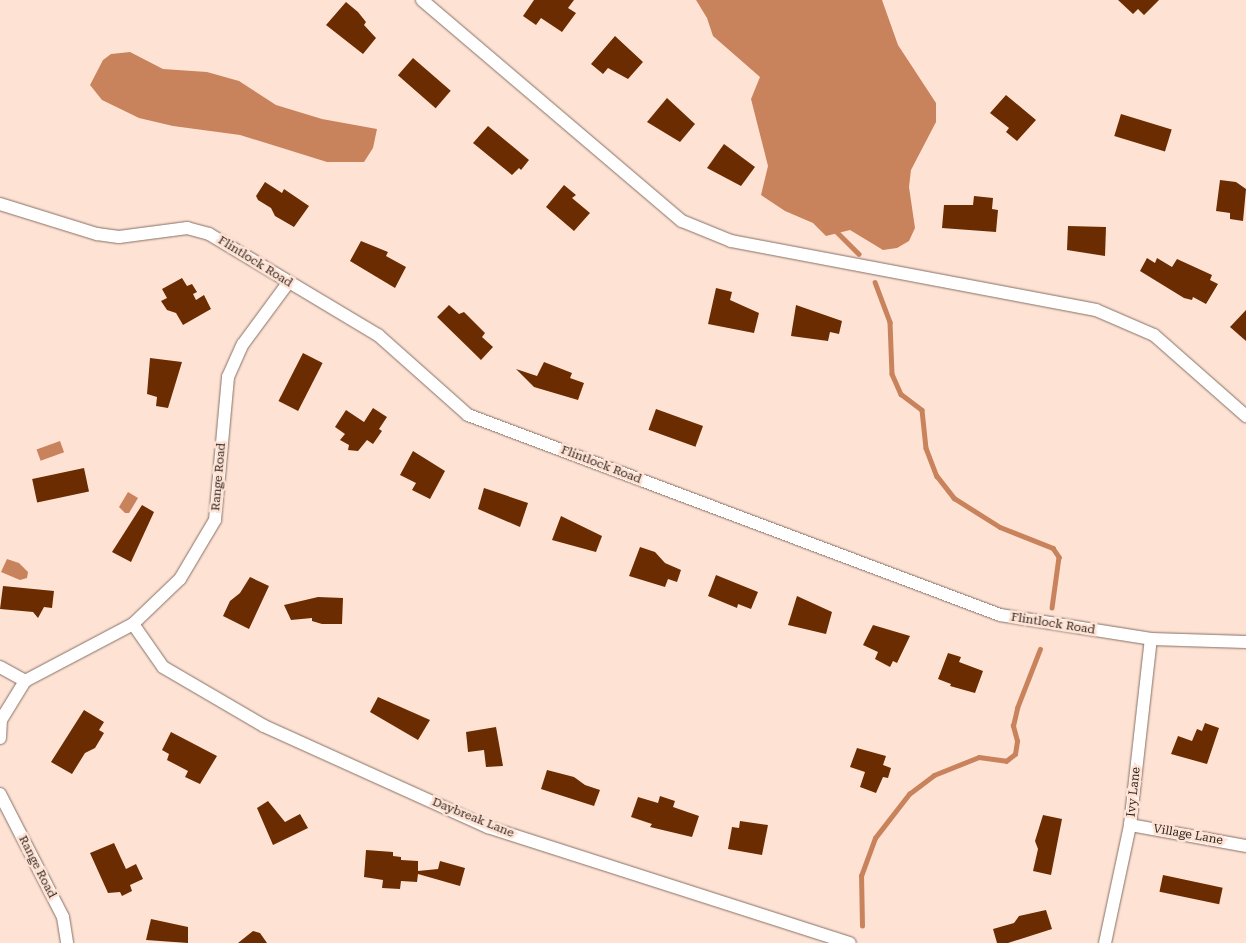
<!DOCTYPE html>
<html>
<head>
<meta charset="utf-8">
<style>
	body { margin:0 }
	#map { position:relative; width:1246px; height:943px; overflow:hidden; background:#fee3d5; font-family:"Roboto Serif",serif }
	div>[style] { position:absolute }
	.water>* { inset:0; background:#c9835c; transform-origin:0 0 }
	.stream>* { height:4.5px; margin:-2.25px; padding:0 2.25px; transform-origin:2.25px; border-radius:2.25px; background:#c9835c }
	.building>* { inset:0; background:#6a2c00; transform-origin:0 0 }
	.roads { filter:drop-shadow(0 0 1px #877064) drop-shadow(0 0 1px #877064) }
	.street>* { height:12px; margin:-6px; padding:0 6px; transform-origin:6px; border-radius:6px; background:#fff }
	span { translate:-50% -50%; white-space:nowrap; text-align:center; line-height:1.15; -webkit-text-stroke:5px #fee3d5; paint-order:stroke }
	.street-label { font-size:12px; color:#2d231e }
</style>
</head>
<body>
<div id="map">
	<div class="water">
		<div style="clip-path:polygon(696px 0,882px 0,898px 45px,936px 103px,936px 122px,911px 170px,909px 187px,915px 228px,909px 241px,897px 248px,883px 250px,850px 230px,826px 236px,813px 223px,785px 211px,761px 195px,768px 166px,751px 99px,760px 77px,713px 36px,707px 18px)"></div>
		<div style="clip-path:polygon(130px 52px,163px 69px,207px 72px,239px 81px,276px 105px,322px 119px,377px 129px,373px 148px,364px 162px,327px 162px,240px 135px,173px 126px,139px 118px,102px 100px,90px 85px,103px 60px,111px 54px)"></div>
		<div style="left:60px;top:441px;width:12px;height:25px;rotate:70deg"></div>
		<div style="clip-path:polygon(128px 492px,138px 498px,129px 513px,125px 513px,119px 507px)"></div>
		<div style="clip-path:polygon(7px 559px,19px 563px,28px 572px,27px 578px,20px 580px,1px 572px)"></div>
	</div>
	<div class="stream">
		<div style="left:834px;top:229px;width:35px;rotate:45deg"></div>
		<div style="left:875px;top:282px;width:43px;rotate:69.4deg"></div>
		<div style="left:890px;top:322px;width:52px;rotate:87.8deg"></div>
		<div style="left:892px;top:374px;width:22px;rotate:66deg"></div>
		<div style="left:901px;top:394px;width:26px;rotate:37deg"></div>
		<div style="left:922px;top:410px;width:38px;rotate:84deg"></div>
		<div style="left:926px;top:448px;width:30px;rotate:69deg"></div>
		<div style="left:937px;top:476px;width:28px;rotate:52deg"></div>
		<div style="left:954px;top:498px;width:54px;rotate:32.2deg"></div>
		<div style="left:1000px;top:527px;width:57px;rotate:21.6deg"></div>
		<div style="left:1053px;top:548px;width:11px;rotate:56deg"></div>
		<div style="left:1059px;top:557px;width:51px;rotate:97.8deg"></div>
		<div style="left:862px;top:926px;width:50px;rotate:-91.1deg"></div>
		<div style="left:861px;top:876px;width:40px;rotate:-69.8deg"></div>
		<div style="left:875px;top:838px;width:56px;rotate:-52.3deg"></div>
		<div style="left:909px;top:794px;width:31px;rotate:-37deg"></div>
		<div style="left:934px;top:775px;width:48px;rotate:-21.8deg"></div>
		<div style="left:979px;top:757px;width:27px;rotate:8deg"></div>
		<div style="left:1006px;top:761px;width:11px;rotate:-38deg"></div>
		<div style="left:1015px;top:754px;width:13px;rotate:-81deg"></div>
		<div style="left:1017px;top:741px;width:16px;rotate:-105deg"></div>
		<div style="left:1013px;top:726px;width:18px;rotate:-77deg"></div>
		<div style="left:1017px;top:708px;width:63px;rotate:-68.7deg"></div>
	</div>
	<div class="building">
		<div style="clip-path:polygon(534px 0,574px 0,568px 8px,576px 13px,562px 32px,541px 18px,536px 25px,523px 16px)"></div>
		<div style="clip-path:polygon(1118px 0,1159px 0,1144px 15px,1138px 9px,1133px 14px)"></div>
		<div style="clip-path:polygon(346px 2px,358px 12px,366px 22px,364px 25px,376px 38px,363px 54px,326px 25px)"></div>
		<div style="clip-path:polygon(615px 36px,643px 62px,628px 79px,608px 68px,603px 74px,591px 64px)"></div>
		<div style="left:413px;top:58px;width:50px;height:23px;rotate:41deg"></div>
		<div style="clip-path:polygon(1006px 95px,1036px 120px,1017px 141px,1006px 132px,1009px 128px,990px 113px)"></div>
		<div style="clip-path:polygon(667px 98px,695px 124px,680px 142px,647px 122px)"></div>
		<div style="left:1121px;top:114px;width:53px;height:23px;rotate:17deg"></div>
		<div style="clip-path:polygon(488px 126px,529px 160px,521px 170px,519px 168px,512px 175px,473px 143px)"></div>
		<div style="clip-path:polygon(724px 144px,755px 167px,741px 186px,707px 168px)"></div>
		<div style="clip-path:polygon(1220px 180px,1236px 182px,1246px 189px,1243px 221px,1230px 219px,1230px 213px,1216px 211px)"></div>
		<div style="clip-path:polygon(265px 182px,282px 193px,284px 189px,309px 206px,294px 227px,275px 216px,271px 208px,258px 200px,256px 196px)"></div>
		<div style="clip-path:polygon(564px 185px,576px 195px,572px 198px,590px 213px,574px 231px,546px 207px)"></div>
		<div style="clip-path:polygon(974px 196px,993px 198px,992px 209px,998px 210px,996px 232px,942px 228px,944px 205px,973px 205px)"></div>
		<div style="clip-path:polygon(1068px 226px,1106px 227px,1105px 256px,1067px 250px)"></div>
		<div style="clip-path:polygon(361px 241px,388px 252px,386px 256px,406px 267px,395px 288px,350px 261px)"></div>
		<div style="clip-path:polygon(1147px 258px,1155px 263px,1157px 258px,1172px 267px,1177px 259px,1212px 275px,1210px 280px,1218px 284px,1206px 304px,1193px 297px,1192px 300px,1184px 298px,1140px 271px)"></div>
		<div style="clip-path:polygon(182px 278px,187px 286px,192px 284px,197px 292px,193px 294px,196px 300px,204px 295px,211px 309px,183px 325px,176px 313px,167px 310px,161px 301px,167px 298px,162px 289px)"></div>
		<div style="clip-path:polygon(716px 288px,732px 292px,730px 300px,759px 313px,754px 333px,708px 324px)"></div>
		<div style="clip-path:polygon(449px 305px,459px 314px,464px 312px,485px 333px,482px 337px,493px 347px,481px 360px,437px 317px)"></div>
		<div style="clip-path:polygon(796px 305px,842px 321px,839px 334px,830px 332px,828px 341px,791px 336px)"></div>
		<div style="clip-path:polygon(1246px 310px,1246px 341px,1230px 327px)"></div>
		<div style="left:303px;top:353px;width:22px;height:54px;rotate:27deg"></div>
		<div style="clip-path:polygon(150px 358px,182px 362px,168px 408px,156px 406px,157px 397px,147px 394px)"></div>
		<div style="clip-path:polygon(544px 362px,572px 373px,570px 378px,584px 383px,578px 400px,534px 387px,516px 369px,537px 376px)"></div>
		<div style="clip-path:polygon(373px 408px,387px 417px,379px 429px,382px 431px,373px 444px,367px 440px,358px 451px,348px 450px,349px 445px,340px 440px,345px 434px,335px 427px,346px 410px,364px 422px)"></div>
		<div style="left:656px;top:409px;width:50px;height:22px;rotate:20deg"></div>
		<div style="clip-path:polygon(413px 451px,445px 471px,430px 499px,412px 490px,416px 483px,400px 475px)"></div>
		<div style="left:84px;top:468px;width:24px;height:53px;rotate:78deg"></div>
		<div style="clip-path:polygon(484px 488px,528px 503px,520px 527px,478px 509px)"></div>
		<div style="clip-path:polygon(142px 505px,154px 512px,131px 562px,112px 552px)"></div>
		<div style="clip-path:polygon(561px 516px,602px 536px,596px 552px,552px 540px)"></div>
		<div style="clip-path:polygon(640px 547px,655px 552px,665px 563px,681px 570px,677px 582px,668px 579px,665px 587px,629px 576px)"></div>
		<div style="clip-path:polygon(716px 575px,758px 592px,751px 609px,738px 604px,737px 608px,708px 596px)"></div>
		<div style="clip-path:polygon(250px 577px,269px 586px,249px 629px,223px 616px,230px 601px,240px 593px)"></div>
		<div style="clip-path:polygon(3px 586px,54px 591px,52px 608px,44px 607px,38px 618px,33px 612px,0 609px)"></div>
		<div style="clip-path:polygon(797px 596px,832px 612px,826px 634px,788px 625px)"></div>
		<div style="clip-path:polygon(318px 597px,343px 598px,342px 624px,322px 624px,312px 621px,312px 618px,291px 620px,284px 605px)"></div>
		<div style="clip-path:polygon(873px 625px,910px 636px,897px 663px,893px 661px,890px 667px,875px 659px,878px 652px,863px 645px)"></div>
		<div style="clip-path:polygon(948px 653px,961px 657px,959px 662px,983px 671px,975px 693px,950px 686px,951px 684px,938px 679px)"></div>
		<div style="clip-path:polygon(378px 697px,430px 720px,418px 740px,370px 712px)"></div>
		<div style="clip-path:polygon(84px 710px,104px 722px,99px 730px,104px 733px,95px 748px,85px 753px,72px 774px,51px 762px)"></div>
		<div style="clip-path:polygon(1205px 723px,1219px 728px,1207px 764px,1171px 754px,1178px 736px,1192px 741px,1197px 729px,1202px 731px)"></div>
		<div style="clip-path:polygon(496px 727px,503px 766px,486px 767px,484px 750px,468px 752px,466px 732px)"></div>
		<div style="clip-path:polygon(171px 732px,217px 756px,200px 784px,185px 777px,188px 771px,167px 760px,169px 754px,162px 750px)"></div>
		<div style="clip-path:polygon(857px 748px,886px 756px,883px 765px,891px 768px,888px 778px,883px 777px,876px 793px,860px 787px,865px 772px,850px 767px)"></div>
		<div style="clip-path:polygon(547px 770px,574px 777px,585px 785px,600px 790px,594px 806px,541px 789px)"></div>
		<div style="clip-path:polygon(660px 796px,675px 801px,673px 807px,699px 816px,692px 837px,650px 827px,652px 824px,631px 817px,638px 797px,658px 803px)"></div>
		<div style="clip-path:polygon(268px 801px,285px 822px,300px 814px,308px 828px,273px 845px,257px 808px)"></div>
		<div style="clip-path:polygon(1043px 815px,1062px 819px,1051px 875px,1033px 871px,1038px 849px,1035px 841px)"></div>
		<div style="clip-path:polygon(740px 821px,768px 825px,762px 855px,728px 849px,732px 827px,739px 828px)"></div>
		<div style="clip-path:polygon(114px 843px,126px 869px,136px 864px,143px 879px,130px 885px,132px 891px,122px 896px,120px 892px,108px 893px,90px 853px)"></div>
		<div style="clip-path:polygon(366px 850px,393px 852px,393px 856px,401px 857px,401px 860px,418px 861px,418px 871px,438px 869px,440px 861px,465px 868px,460px 886px,418px 874px,417px 882px,401px 881px,400px 889px,382px 888px,383px 880px,364px 877px)"></div>
		<div style="left:1163px;top:875px;width:61px;height:17px;rotate:12deg"></div>
		<div style="clip-path:polygon(1046px 910px,1052px 929px,1008px 943px,997px 943px,993px 929px,1014px 923px,1019px 916px)"></div>
		<div style="clip-path:polygon(151px 919px,188px 927px,188px 943px,146px 940px)"></div>
		<div style="clip-path:polygon(253px 931px,260px 933px,267px 943px,238px 943px)"></div>
	</div>
	<div class="roads">
		<div class="street">
			<div style="left:422px;top:0;width:341px;rotate:40.4deg"></div>
			<div style="left:682px;top:221px;width:53px;rotate:22.2deg"></div>
			<div style="left:731px;top:241px;width:371px;rotate:10.7deg"></div>
			<div style="left:1096px;top:310px;width:63px;rotate:23.3deg"></div>
			<div style="left:1154px;top:335px;width:123px;rotate:41.4deg"></div>
			<div style="left:0;top:204px;width:102px;rotate:17.2deg"></div>
			<div style="left:97px;top:234px;width:22px;rotate:8deg"></div>
			<div style="left:119px;top:237px;width:69px;rotate:-7.5deg"></div>
			<div style="left:187px;top:228px;width:23px;rotate:15deg"></div>
			<div style="left:209px;top:234px;width:197px;rotate:30.9deg"></div>
			<div style="left:378px;top:335px;width:120px;rotate:41.6deg"></div>
			<div style="left:468px;top:415px;width:568px;rotate:20.6deg"></div>
			<div style="left:1000px;top:615px;width:153px;rotate:9deg"></div>
			<div style="left:1151px;top:639px;width:95px;rotate:1.8deg"></div>
			<div style="left:133px;top:624px;width:52px;rotate:55.1deg"></div>
			<div style="left:163px;top:667px;width:117px;rotate:30.3deg"></div>
			<div style="left:264px;top:726px;width:246px;rotate:24.3deg"></div>
			<div style="left:488px;top:827px;width:380px;rotate:17.8deg"></div>
			<div style="left:0;top:667px;width:29px;rotate:29deg"></div>
			<div style="left:0;top:738px;width:18px;rotate:-87deg"></div>
			<div style="left:1px;top:720px;width:46px;rotate:-58.4deg"></div>
			<div style="left:25px;top:681px;width:122px;rotate:-27.8deg"></div>
			<div style="left:133px;top:624px;width:65px;rotate:-43.8deg"></div>
			<div style="left:180px;top:579px;width:69px;rotate:-59.3deg"></div>
			<div style="left:215px;top:520px;width:144px;rotate:-84.8deg"></div>
			<div style="left:228px;top:377px;width:36px;rotate:-66deg"></div>
			<div style="left:243px;top:344px;width:76px;rotate:-53.6deg"></div>
			<div style="left:0;top:794px;width:138px;rotate:62.9deg"></div>
			<div style="left:63px;top:917px;width:26px;rotate:81deg"></div>
			<div style="left:1130px;top:825px;width:118px;rotate:10.3deg"></div>
			<div style="left:1105px;top:943px;width:121px;rotate:-78deg"></div>
			<div style="left:1130px;top:825px;width:187px;rotate:-83.6deg"></div>
		</div>
	</div>
	<div class="street-label">
		<span style="left:255px;top:262px;rotate:32deg">Flintlock Road</span>
		<span style="left:601px;top:465px;rotate:21deg">Flintlock Road</span>
		<span style="left:219px;top:477px;rotate:-85deg">Range Road</span>
		<span style="left:1053px;top:624px;rotate:9deg">Flintlock Road</span>
		<span style="left:1134px;top:792px;rotate:-84deg">Ivy Lane</span>
		<span style="left:473px;top:818px;rotate:22deg">Daybreak Lane</span>
		<span style="left:1188px;top:835px;rotate:10deg">Village Lane</span>
		<span style="left:37px;top:867px;rotate:63deg">Range Road</span>
	</div>
</div>
</body>
</html>
